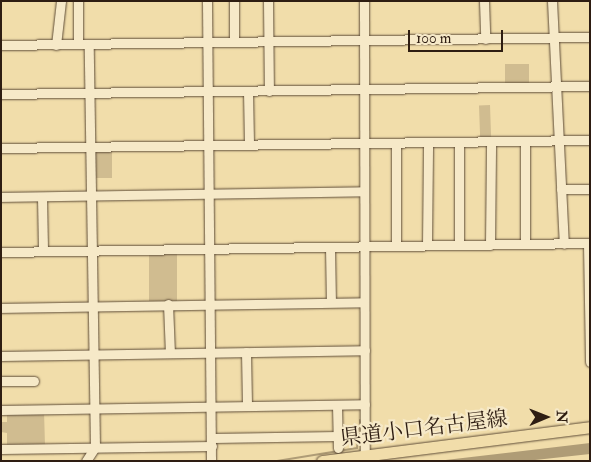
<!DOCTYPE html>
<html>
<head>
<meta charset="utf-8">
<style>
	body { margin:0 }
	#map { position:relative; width:591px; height:462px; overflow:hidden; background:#f1ddaa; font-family:"IM FELL Double Pica","Noto Serif JP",serif }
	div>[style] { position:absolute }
	.green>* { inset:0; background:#d0bc90; transform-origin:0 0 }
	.water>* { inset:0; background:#af9c76 }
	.stream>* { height:2px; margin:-1px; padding:0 1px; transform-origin:1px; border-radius:1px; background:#af9c76 }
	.roads { filter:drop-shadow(0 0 1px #5f4d38) drop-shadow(0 0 1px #5f4d38) }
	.minor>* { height:9px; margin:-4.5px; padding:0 4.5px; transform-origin:4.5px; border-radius:4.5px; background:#f6e9c8 }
	.major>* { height:11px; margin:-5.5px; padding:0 5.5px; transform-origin:5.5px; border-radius:5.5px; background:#f1ddaa }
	span { translate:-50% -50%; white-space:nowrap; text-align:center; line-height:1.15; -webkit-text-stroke:4.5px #f6e9c8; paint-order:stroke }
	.street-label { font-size:21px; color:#2e1d12 }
	.frame { position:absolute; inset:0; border:2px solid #2e1d12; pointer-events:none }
	.north { position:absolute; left:521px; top:392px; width:50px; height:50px; -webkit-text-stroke:4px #f6e9c8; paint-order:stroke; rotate:89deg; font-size:14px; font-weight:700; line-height:20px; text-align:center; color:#2e1d12 }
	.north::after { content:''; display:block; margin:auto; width:18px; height:22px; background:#2e1d12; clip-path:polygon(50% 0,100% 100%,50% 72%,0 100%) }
	.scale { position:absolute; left:408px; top:30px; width:95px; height:22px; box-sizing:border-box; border:2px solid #2e1d12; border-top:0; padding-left:6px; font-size:15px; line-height:18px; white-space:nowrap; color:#2e1d12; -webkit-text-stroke:4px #f6e9c8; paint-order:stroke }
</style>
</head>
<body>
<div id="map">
	<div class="green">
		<div style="left:529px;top:64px;width:20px;height:24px;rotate:90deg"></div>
		<div style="left:490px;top:105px;width:34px;height:11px;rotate:88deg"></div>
		<div style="left:112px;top:149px;width:29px;height:18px;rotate:90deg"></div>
		<div style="left:149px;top:253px;width:28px;height:48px"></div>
		<div style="clip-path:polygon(44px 411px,45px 445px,7px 445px,7px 433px,1px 432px,1px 422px,7px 422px,7px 412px)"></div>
	</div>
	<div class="water">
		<div style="clip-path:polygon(590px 443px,590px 454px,526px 461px,437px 461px)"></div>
	</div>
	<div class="stream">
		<div style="left:360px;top:423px;width:3px;rotate:-90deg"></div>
		<div style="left:277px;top:461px;width:81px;rotate:-9.2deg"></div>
		<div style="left:357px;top:448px;width:22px;rotate:-85deg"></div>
	</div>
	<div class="roads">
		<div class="minor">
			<div style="left:78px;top:1px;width:43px;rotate:90deg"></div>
			<div style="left:207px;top:1px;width:460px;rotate:89.5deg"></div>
			<div style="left:234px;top:1px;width:41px;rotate:90deg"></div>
			<div style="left:268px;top:1px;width:90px;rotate:89.4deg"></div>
			<div style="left:364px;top:1px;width:460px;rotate:89.9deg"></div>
			<div style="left:484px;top:1px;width:38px;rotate:88deg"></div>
			<div style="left:552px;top:1px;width:243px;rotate:87.2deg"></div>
			<div style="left:1px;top:45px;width:589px;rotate:-0.78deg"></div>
			<div style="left:56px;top:45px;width:44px;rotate:-83.5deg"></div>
			<div style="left:248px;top:91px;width:54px;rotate:88.9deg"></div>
			<div style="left:1px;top:94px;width:589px;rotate:-0.78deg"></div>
			<div style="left:1px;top:148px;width:589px;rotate:-0.78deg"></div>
			<div style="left:561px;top:189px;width:29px"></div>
			<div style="left:1px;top:197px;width:362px;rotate:-0.9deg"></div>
			<div style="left:42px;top:197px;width:54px;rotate:88.9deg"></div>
			<div style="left:525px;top:244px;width:103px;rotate:-90deg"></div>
			<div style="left:588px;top:244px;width:118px;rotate:89deg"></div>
			<div style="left:427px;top:245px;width:103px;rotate:-89.4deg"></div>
			<div style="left:459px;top:245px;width:103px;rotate:-90deg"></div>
			<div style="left:490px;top:245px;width:104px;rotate:-89.4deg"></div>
			<div style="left:396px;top:246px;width:103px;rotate:-90deg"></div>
			<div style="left:330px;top:247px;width:55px;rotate:89deg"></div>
			<div style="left:1px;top:252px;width:589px;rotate:-0.88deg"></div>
			<div style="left:168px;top:304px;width:49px;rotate:87.7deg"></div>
			<div style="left:1px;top:308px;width:363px;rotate:-0.9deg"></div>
			<div style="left:246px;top:352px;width:54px;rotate:88.9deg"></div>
			<div style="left:1px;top:356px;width:364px;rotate:-0.9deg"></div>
			<div style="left:1px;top:381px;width:33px"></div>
			<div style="left:337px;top:405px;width:43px;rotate:88.7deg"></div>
			<div style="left:1px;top:410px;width:364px;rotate:-0.9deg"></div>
			<div style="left:213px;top:438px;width:125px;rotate:-0.9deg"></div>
			<div style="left:1px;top:449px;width:211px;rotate:-0.8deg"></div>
			<div style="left:86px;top:461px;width:17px;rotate:-57deg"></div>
			<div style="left:95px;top:447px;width:403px;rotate:-90.9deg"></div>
		</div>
		<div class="major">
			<div style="left:322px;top:461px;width:270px;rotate:-7.2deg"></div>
		</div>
	</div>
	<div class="street-label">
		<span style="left:424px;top:429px;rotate:-7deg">県道小口名古屋線</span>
	</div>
	<div class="frame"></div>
	<div class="north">N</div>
	<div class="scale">100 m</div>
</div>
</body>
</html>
